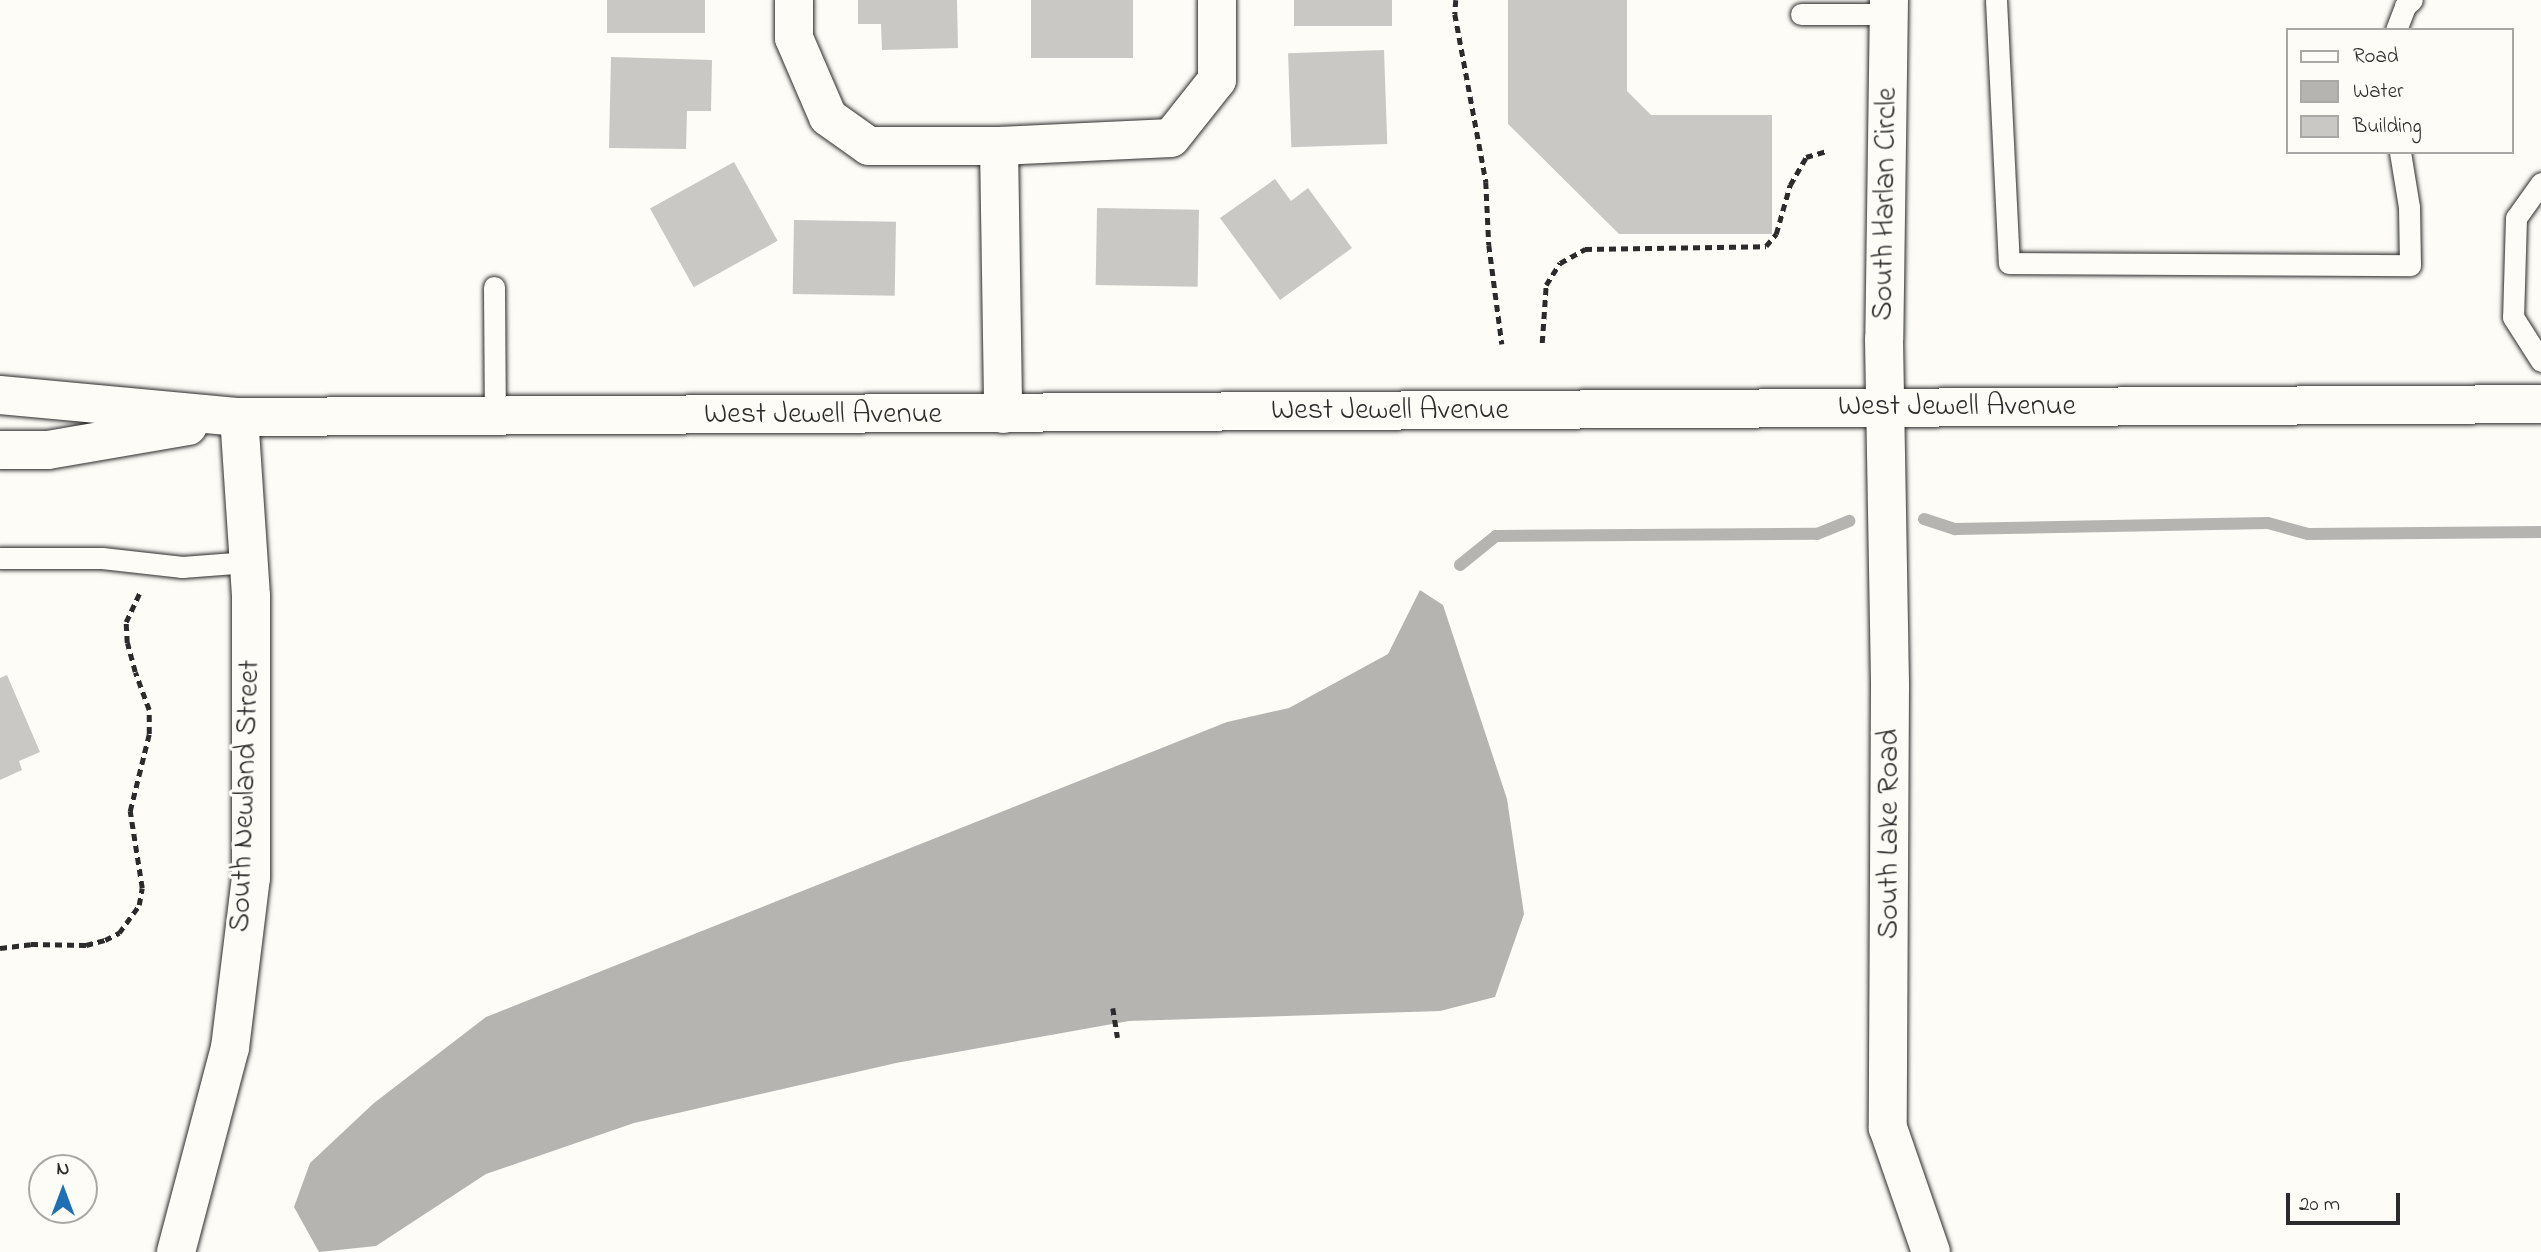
<!DOCTYPE html>
<html>
<head>
<meta charset="utf-8">
<style>
	body { margin:0 }
	#map { position:relative; width:2541px; height:1252px; overflow:hidden; background:#fdfcf7; font-family:"Indie Flower",sans-serif }
	div>[style] { position:absolute }
	.water>* { inset:0; background:#b5b4b1 }
	.stream>* { height:12px; margin:-6px; padding:0 6px; transform-origin:6px; border-radius:6px; background:#b5b4b1 }
	.building>* { inset:0; background:#c9c8c4; transform-origin:0 0 }
	.path>* { height:4.5px; margin-top:-2.25px; transform-origin:0; background:repeating-linear-gradient(90deg,#2b2b2b 0 7px,transparent 0 12px) }
	.roads { filter:drop-shadow(0 0 2px #2b2b2b) drop-shadow(0 0 2px #2b2b2b) }
	.service>* { height:21px; margin:-10.5px; padding:0 10.5px; transform-origin:10.5px; border-radius:10.5px; background:#fdfcf7 }
	.minor>* { height:38px; margin:-19px; padding:0 19px; transform-origin:19px; border-radius:19px; background:#fdfcf7 }
	.secondary>* { height:38px; margin:-19px; padding:0 19px; transform-origin:19px; border-radius:19px; background:#fdfcf7 }
	span { translate:-50% -50%; white-space:nowrap; text-align:center; line-height:1.15; -webkit-text-stroke:6px #fdfcf7; paint-order:stroke }
	.street-label { font-size:30px; color:#2b2b2b }
	.legend { position:absolute; left:2286px; top:28px; width:228px; height:126px; box-sizing:border-box; background:#fdfcf7; border:2px solid #a9a8a5; margin:0; padding:9px 12px; list-style:none; font-size:21px; color:#2b2b2b }
	.legend li { display:flex; align-items:center; gap:14px; height:35px }
	.legend b { width:35px; border:2px solid #a9a8a5 }
	.north { position:absolute; left:28px; top:1154px; width:70px; height:70px; box-sizing:border-box; background:#fdfcf7; border:2px solid #a9a8a5; border-radius:50%; rotate:0deg; font-size:19px; font-weight:700; line-height:28px; text-align:center; color:#2b2b2b }
	.north::after { content:''; display:block; margin:auto; width:24px; height:32px; background:#1f6fb2; clip-path:polygon(50% 0,100% 100%,50% 72%,0 100%) }
	.scale { position:absolute; left:2286px; top:1193px; width:114px; height:32px; box-sizing:border-box; border:4px solid #2b2b2b; border-top:0; padding-left:9px; font-size:21px; line-height:24px; white-space:nowrap; color:#2b2b2b; -webkit-text-stroke:5px #fdfcf7; paint-order:stroke }
</style>
</head>
<body>
<div id="map">
	<div class="water">
		<div style="clip-path:polygon(1420px 590px,1443px 605px,1507px 799px,1524px 914px,1495px 997px,1440px 1011px,1129px 1021px,896px 1063px,634px 1123px,486px 1174px,376px 1246px,319px 1252px,294px 1207px,310px 1163px,374px 1103px,486px 1017px,1227px 722px,1289px 708px,1388px 654px)"></div>
	</div>
	<div class="stream">
		<div style="left:1924px;top:519px;width:33px;rotate:18deg"></div>
		<div style="left:1955px;top:529px;width:313px;rotate:-1.1deg"></div>
		<div style="left:2268px;top:523px;width:41px;rotate:15.4deg"></div>
		<div style="left:2308px;top:534px;width:233px;rotate:-0.5deg"></div>
		<div style="left:1460px;top:565px;width:46px;rotate:-38.9deg"></div>
		<div style="left:1496px;top:536px;width:321px;rotate:-0.4deg"></div>
		<div style="left:1817px;top:534px;width:35px;rotate:-22deg"></div>
	</div>
	<div class="building">
		<div style="left:607px;top:0;width:98px;height:33px"></div>
		<div style="clip-path:polygon(858px 0,957px 0,958px 48px,882px 50px,881px 24px,858px 24px)"></div>
		<div style="left:1031px;top:0;width:102px;height:58px"></div>
		<div style="left:1294px;top:0;width:98px;height:26px"></div>
		<div style="clip-path:polygon(1508px 0,1627px 0,1627px 91px,1651px 115px,1772px 115px,1772px 234px,1619px 234px,1508px 124px)"></div>
		<div style="left:1384px;top:50px;width:94px;height:96px;rotate:88deg"></div>
		<div style="clip-path:polygon(611px 57px,712px 60px,711px 111px,687px 111px,686px 149px,609px 148px)"></div>
		<div style="left:734px;top:162px;width:90px;height:96px;rotate:61deg"></div>
		<div style="clip-path:polygon(1275px 179px,1291px 201px,1308px 188px,1352px 248px,1280px 300px,1220px 218px)"></div>
		<div style="left:1097px;top:208px;width:102px;height:77px;rotate:1deg"></div>
		<div style="left:794px;top:220px;width:102px;height:74px;rotate:1deg"></div>
		<div style="clip-path:polygon(7px 675px,40px 752px,19px 761px,22px 770px,0 780px,0 678px)"></div>
	</div>
	<div class="path">
		<div style="left:1456px;top:0;width:14px;rotate:94deg"></div>
		<div style="left:1455px;top:14px;width:171px;rotate:79.5deg"></div>
		<div style="left:1486px;top:182px;width:63px;rotate:87.3deg"></div>
		<div style="left:1489px;top:245px;width:100px;rotate:82.5deg"></div>
		<div style="left:1542px;top:343px;width:58px;rotate:-86.1deg"></div>
		<div style="left:1546px;top:285px;width:26px;rotate:-58deg"></div>
		<div style="left:1560px;top:263px;width:29px;rotate:-29deg"></div>
		<div style="left:1585px;top:249px;width:181px;rotate:-0.9deg"></div>
		<div style="left:1766px;top:246px;width:16px;rotate:-50deg"></div>
		<div style="left:1776px;top:234px;width:51px;rotate:-74.1deg"></div>
		<div style="left:1790px;top:185px;width:32px;rotate:-60deg"></div>
		<div style="left:1806px;top:157px;width:22px;rotate:-16deg"></div>
		<div style="left:0;top:948px;width:31px;rotate:-7deg"></div>
		<div style="left:31px;top:944px;width:55px;rotate:1deg"></div>
		<div style="left:86px;top:945px;width:20px;rotate:-15deg"></div>
		<div style="left:105px;top:940px;width:16px;rotate:-27deg"></div>
		<div style="left:119px;top:933px;width:34px;rotate:-54deg"></div>
		<div style="left:139px;top:905px;width:17px;rotate:-80deg"></div>
		<div style="left:142px;top:888px;width:78px;rotate:-98.9deg"></div>
		<div style="left:130px;top:811px;width:79px;rotate:-76.1deg"></div>
		<div style="left:149px;top:734px;width:24px;rotate:-90deg"></div>
		<div style="left:149px;top:710px;width:40px;rotate:-110.2deg"></div>
		<div style="left:135px;top:672px;width:30px;rotate:-105deg"></div>
		<div style="left:127px;top:643px;width:21px;rotate:-93deg"></div>
		<div style="left:126px;top:622px;width:33px;rotate:-65deg"></div>
		<div style="left:1113px;top:1008px;width:30px;rotate:81deg"></div>
	</div>
	<div class="roads">
		<div class="service">
			<div style="left:1996px;top:0;width:263px;rotate:87.2deg"></div>
			<div style="left:2009px;top:263px;width:401px;rotate:0.3deg"></div>
			<div style="left:2410px;top:265px;width:58px;rotate:-91deg"></div>
			<div style="left:2409px;top:207px;width:56px;rotate:-99.3deg"></div>
			<div style="left:1801px;top:14px;width:87px"></div>
			<div style="left:2396px;top:30px;width:26px;rotate:-69deg"></div>
			<div style="left:2405px;top:6px;width:9px;rotate:-41deg"></div>
			<div style="left:2541px;top:183px;width:43px;rotate:125.5deg"></div>
			<div style="left:2516px;top:218px;width:99px;rotate:91.7deg"></div>
			<div style="left:2513px;top:317px;width:52px;rotate:57.5deg"></div>
			<div style="left:494px;top:287px;width:129px;rotate:89.6deg"></div>
			<div style="left:0;top:558px;width:102px"></div>
			<div style="left:102px;top:558px;width:81px;rotate:6.4deg"></div>
			<div style="left:182px;top:567px;width:66px;rotate:-4.3deg"></div>
		</div>
		<div class="minor">
			<div style="left:794px;top:0;width:38px;rotate:90deg"></div>
			<div style="left:794px;top:38px;width:86px;rotate:66.7deg"></div>
			<div style="left:828px;top:117px;width:50px;rotate:35.3deg"></div>
			<div style="left:869px;top:146px;width:130px"></div>
			<div style="left:999px;top:146px;width:172px;rotate:-2.7deg"></div>
			<div style="left:1171px;top:138px;width:74px;rotate:-51.6deg"></div>
			<div style="left:1217px;top:80px;width:80px;rotate:-90deg"></div>
			<div style="left:1889px;top:0;width:339px;rotate:90.8deg"></div>
			<div style="left:1884px;top:339px;width:347px;rotate:89deg"></div>
			<div style="left:1890px;top:686px;width:442px;rotate:90.3deg"></div>
			<div style="left:1888px;top:1128px;width:131px;rotate:70.9deg"></div>
			<div style="left:999px;top:146px;width:268px;rotate:89.1deg"></div>
			<div style="left:176px;top:1252px;width:211px;rotate:-75.2deg"></div>
			<div style="left:230px;top:1048px;width:171px;rotate:-83deg"></div>
			<div style="left:251px;top:878px;width:282px;rotate:-90deg"></div>
			<div style="left:251px;top:596px;width:179px;rotate:-93.8deg"></div>
		</div>
		<div class="secondary">
			<div style="left:0;top:395px;width:240px;rotate:5.3deg"></div>
			<div style="left:239px;top:417px;width:2302px;rotate:-0.32deg"></div>
			<div style="left:0;top:450px;width:48px"></div>
			<div style="left:48px;top:450px;width:142px;rotate:-9.7deg"></div>
		</div>
	</div>
	<div class="street-label">
		<span style="left:1886px;top:204px;rotate:-89deg">South Harlan Circle</span>
		<span style="left:1957px;top:407px">West Jewell Avenue</span>
		<span style="left:1390px;top:411px">West Jewell Avenue</span>
		<span style="left:823px;top:415px">West Jewell Avenue</span>
		<span style="left:246px;top:796px;rotate:-88deg">South Newland Street</span>
		<span style="left:1890px;top:834px;rotate:-90deg">South Lake Road</span>
	</div>
	<ul class="legend">
	<li><b style="height:9px;background:#fdfcf7"></b>Road</li>
	<li><b style="height:19px;background:#b5b4b1"></b>Water</li>
	<li><b style="height:19px;background:#c9c8c4"></b>Building</li>
	</ul>
	<div class="north">N</div>
	<div class="scale">20 m</div>
</div>
</body>
</html>
